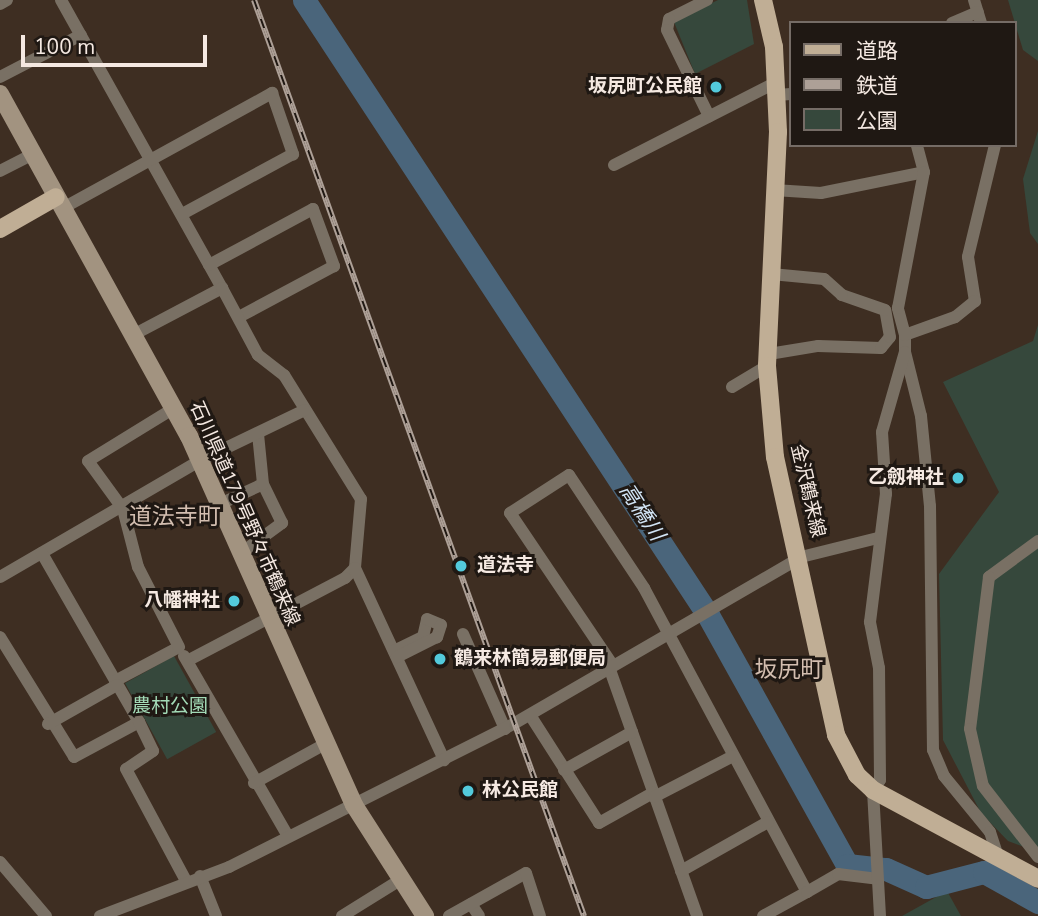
<!DOCTYPE html>
<html>
<head>
<meta charset="utf-8">
<style>
	body { margin:0 }
	#map { position:relative; width:1038px; height:916px; overflow:hidden; background:#3e2e22; font-family:"Nunito Sans","Noto Sans JP",sans-serif }
	div>[style] { position:absolute }
	.green>* { inset:0; background:#36483c; transform-origin:0 0 }
	.river>* { height:23px; margin:-11.5px; padding:0 11.5px; transform-origin:11.5px; border-radius:11.5px; background:#4a657b }
	.minor>* { height:12px; margin:-6px; padding:0 6px; transform-origin:6px; border-radius:6px; background:#797064 }
	.secondary>* { height:18px; margin:-9px; padding:0 9px; transform-origin:9px; border-radius:9px; background:#a29380 }
	.primary>* { height:18px; margin:-9px; padding:0 9px; transform-origin:9px; border-radius:9px; background:#c0ae95 }
	.rail>* { height:6px; margin-top:-3px; transform-origin:0; background:repeating-linear-gradient(90deg,#1f1813 0 10px,#ada097 0 20px); box-sizing:border-box; border-block:2px solid #ada097 }
	.dots>* { width:19px; height:19px; translate:-50% -50%; box-sizing:border-box; border:4px solid #1f1813; border-radius:50% }
	span { translate:-50% -50%; white-space:nowrap; text-align:center; line-height:1.15; -webkit-text-stroke:6px #1f1813; paint-order:stroke }
	.poi-label { font-size:19px; color:#f5e9e2; font-weight:700 }
	.right { translate:-100% -50%; text-align:right }
	.left { translate:0 -50%; text-align:left }
	.street-label { font-size:19px; color:#f5e9e2 }
	.park-label { font-size:19px; color:#a3dbb7 }
	.water-label { font-size:21px; color:#d2e5f6; font-style:italic }
	.quarter-label { font-size:23px; color:#d3beb0 }
	.legend { position:absolute; left:789px; top:21px; width:228px; height:126px; box-sizing:border-box; background:#1f1813; border:2px solid #756c66; margin:0; padding:9px 12px; list-style:none; font-size:21px; color:#f5e9e2 }
	.legend li { display:flex; align-items:center; gap:14px; height:35px }
	.legend b { width:35px; border:2px solid #756c66 }
	.scale { position:absolute; left:21px; top:35px; width:186px; height:32px; box-sizing:border-box; border:4px solid #f5e9e2; border-top:0; padding-left:9px; font-size:21px; line-height:24px; white-space:nowrap; color:#f5e9e2; -webkit-text-stroke:5px #1f1813; paint-order:stroke }
</style>
</head>
<body>
<div id="map">
	<div class="green">
		<div style="clip-path:polygon(718px 0,747px 0,754px 44px,695px 74px,674px 22px)"></div>
		<div style="clip-path:polygon(1008px 0,1038px 0,1038px 61px,1023px 50px)"></div>
		<div style="clip-path:polygon(1038px 131px,1038px 244px,1030px 233px,1023px 179px)"></div>
		<div style="clip-path:polygon(1038px 325px,1038px 852px,1008px 841px,981px 813px,943px 740px,939px 574px,999px 492px,943px 382px,1033px 341px)"></div>
		<div style="left:174px;top:656px;width:87px;height:56px;rotate:61deg"></div>
		<div style="clip-path:polygon(947px 891px,961px 916px,902px 916px)"></div>
	</div>
	<div class="river">
		<div style="left:304px;top:0;width:736px;rotate:56.7deg"></div>
		<div style="left:708px;top:615px;width:286px;rotate:60.9deg"></div>
		<div style="left:847px;top:865px;width:39px;rotate:6deg"></div>
		<div style="left:886px;top:869px;width:44px;rotate:24.2deg"></div>
		<div style="left:926px;top:887px;width:60px;rotate:-14.5deg"></div>
		<div style="left:984px;top:872px;width:62px;rotate:29.1deg"></div>
	</div>
	<div class="minor">
		<div style="left:61px;top:0;width:330px;rotate:60.8deg"></div>
		<div style="left:707px;top:0;width:42px;rotate:153.4deg"></div>
		<div style="left:669px;top:19px;width:11px;rotate:100deg"></div>
		<div style="left:667px;top:30px;width:96px;rotate:64deg"></div>
		<div style="left:974px;top:0;width:24px;rotate:73deg"></div>
		<div style="left:0;top:4px;width:8px;rotate:-30deg"></div>
		<div style="left:952px;top:23px;width:28px;rotate:-23deg"></div>
		<div style="left:0;top:77px;width:91px;rotate:-27.4deg"></div>
		<div style="left:776px;top:95px;width:15px;rotate:-4deg"></div>
		<div style="left:995px;top:145px;width:115px;rotate:103.6deg"></div>
		<div style="left:968px;top:257px;width:45px;rotate:81deg"></div>
		<div style="left:975px;top:301px;width:26px;rotate:141deg"></div>
		<div style="left:955px;top:317px;width:53px;rotate:160.2deg"></div>
		<div style="left:905px;top:335px;width:17px;rotate:90deg"></div>
		<div style="left:905px;top:352px;width:66px;rotate:76deg"></div>
		<div style="left:921px;top:416px;width:90px;rotate:84.3deg"></div>
		<div style="left:930px;top:506px;width:244px;rotate:89.3deg"></div>
		<div style="left:933px;top:750px;width:28px;rotate:67deg"></div>
		<div style="left:944px;top:776px;width:72px;rotate:50.6deg"></div>
		<div style="left:990px;top:832px;width:28px;rotate:72deg"></div>
		<div style="left:614px;top:165px;width:181px;rotate:-27deg"></div>
		<div style="left:0;top:171px;width:37px;rotate:-27deg"></div>
		<div style="left:774px;top:190px;width:47px;rotate:3.7deg"></div>
		<div style="left:821px;top:193px;width:105px;rotate:-11.5deg"></div>
		<div style="left:924px;top:172px;width:28px;rotate:-105deg"></div>
		<div style="left:63px;top:208px;width:239px;rotate:-28.8deg"></div>
		<div style="left:272px;top:93px;width:65px;rotate:71deg"></div>
		<div style="left:293px;top:154px;width:126px;rotate:151.6deg"></div>
		<div style="left:209px;top:265px;width:118px;rotate:-28.3deg"></div>
		<div style="left:313px;top:209px;width:61px;rotate:69.8deg"></div>
		<div style="left:334px;top:266px;width:108px;rotate:151.8deg"></div>
		<div style="left:133px;top:335px;width:101px;rotate:-27.8deg"></div>
		<div style="left:222px;top:288px;width:76px;rotate:61.8deg"></div>
		<div style="left:258px;top:355px;width:33px;rotate:38deg"></div>
		<div style="left:284px;top:375px;width:146px;rotate:58.2deg"></div>
		<div style="left:361px;top:499px;width:69px;rotate:95deg"></div>
		<div style="left:355px;top:568px;width:14px;rotate:135deg"></div>
		<div style="left:345px;top:578px;width:178px;rotate:152.3deg"></div>
		<div style="left:905px;top:335px;width:28px;rotate:-105deg"></div>
		<div style="left:898px;top:308px;width:138px;rotate:-79.2deg"></div>
		<div style="left:769px;top:354px;width:50px;rotate:-9.3deg"></div>
		<div style="left:818px;top:346px;width:63px;rotate:1.8deg"></div>
		<div style="left:881px;top:348px;width:14px;rotate:-51deg"></div>
		<div style="left:890px;top:337px;width:27px;rotate:-100deg"></div>
		<div style="left:885px;top:310px;width:46px;rotate:-160.8deg"></div>
		<div style="left:842px;top:295px;width:24px;rotate:-138deg"></div>
		<div style="left:824px;top:279px;width:53px;rotate:-174.6deg"></div>
		<div style="left:732px;top:387px;width:41px;rotate:-31deg"></div>
		<div style="left:220px;top:504px;width:47px;rotate:-24.9deg"></div>
		<div style="left:1038px;top:541px;width:61px;rotate:143.7deg"></div>
		<div style="left:989px;top:577px;width:153px;rotate:97.1deg"></div>
		<div style="left:970px;top:729px;width:58px;rotate:77.2deg"></div>
		<div style="left:983px;top:786px;width:90px;rotate:52.2deg"></div>
		<div style="left:241px;top:553px;width:51px;rotate:-36.2deg"></div>
		<div style="left:282px;top:523px;width:43px;rotate:-116deg"></div>
		<div style="left:263px;top:484px;width:50px;rotate:-95.7deg"></div>
		<div style="left:355px;top:568px;width:212px;rotate:65.1deg"></div>
		<div style="left:0;top:577px;width:233px;rotate:-30.2deg"></div>
		<div style="left:201px;top:460px;width:115px;rotate:-25.7deg"></div>
		<div style="left:463px;top:634px;width:104px;rotate:66.1deg"></div>
		<div style="left:0;top:637px;width:141px;rotate:58.3deg"></div>
		<div style="left:74px;top:757px;width:74px;rotate:-28.3deg"></div>
		<div style="left:139px;top:722px;width:195px;rotate:-119.9deg"></div>
		<div style="left:394px;top:651px;width:32px;rotate:-26deg"></div>
		<div style="left:423px;top:637px;width:18px;rotate:-77deg"></div>
		<div style="left:427px;top:619px;width:15px;rotate:23deg"></div>
		<div style="left:441px;top:625px;width:13px;rotate:108deg"></div>
		<div style="left:437px;top:637px;width:45px;rotate:153.4deg"></div>
		<div style="left:184px;top:656px;width:208px;rotate:60deg"></div>
		<div style="left:612px;top:664px;width:182px;rotate:-124deg"></div>
		<div style="left:510px;top:513px;width:70px;rotate:-32.8deg"></div>
		<div style="left:569px;top:475px;width:136px;rotate:56.4deg"></div>
		<div style="left:644px;top:588px;width:345px;rotate:61.8deg"></div>
		<div style="left:807px;top:892px;width:50px;rotate:151.4deg"></div>
		<div style="left:609px;top:667px;width:264px;rotate:70.5deg"></div>
		<div style="left:115px;top:681px;width:72px;rotate:-28deg"></div>
		<div style="left:179px;top:647px;width:90px;rotate:-117.1deg"></div>
		<div style="left:138px;top:567px;width:60px;rotate:-104.5deg"></div>
		<div style="left:123px;top:509px;width:59px;rotate:-126.1deg"></div>
		<div style="left:88px;top:461px;width:101px;rotate:-31.6deg"></div>
		<div style="left:530px;top:715px;width:128px;rotate:57.4deg"></div>
		<div style="left:599px;top:823px;width:62px;rotate:-29.1deg"></div>
		<div style="left:139px;top:722px;width:32px;rotate:64deg"></div>
		<div style="left:153px;top:751px;width:32px;rotate:146deg"></div>
		<div style="left:126px;top:769px;width:127px;rotate:61.8deg"></div>
		<div style="left:48px;top:724px;width:79px;rotate:-29.5deg"></div>
		<div style="left:564px;top:770px;width:78px;rotate:-29.2deg"></div>
		<div style="left:254px;top:783px;width:81px;rotate:-28.8deg"></div>
		<div style="left:654px;top:797px;width:89px;rotate:-27.4deg"></div>
		<div style="left:0;top:862px;width:71px;rotate:49.6deg"></div>
		<div style="left:681px;top:871px;width:100px;rotate:-29.4deg"></div>
		<div style="left:200px;top:876px;width:43px;rotate:68.2deg"></div>
		<div style="left:807px;top:892px;width:36px;rotate:-30deg"></div>
		<div style="left:838px;top:874px;width:38px;rotate:7deg"></div>
		<div style="left:471px;top:904px;width:14px;rotate:56deg"></div>
		<div style="left:100px;top:916px;width:138px;rotate:-20.8deg"></div>
		<div style="left:229px;top:867px;width:320px;rotate:-26.7deg"></div>
		<div style="left:515px;top:723px;width:331px;rotate:-30.1deg"></div>
		<div style="left:801px;top:557px;width:79px;rotate:-13.9deg"></div>
		<div style="left:342px;top:916px;width:68px;rotate:-31.8deg"></div>
		<div style="left:449px;top:916px;width:88px;rotate:-29.2deg"></div>
		<div style="left:526px;top:873px;width:45px;rotate:72deg"></div>
		<div style="left:880px;top:916px;width:126px;rotate:-93.2deg"></div>
		<div style="left:873px;top:790px;width:12px;rotate:-55deg"></div>
		<div style="left:880px;top:780px;width:112px;rotate:-90.5deg"></div>
		<div style="left:879px;top:668px;width:47px;rotate:-101.1deg"></div>
		<div style="left:870px;top:622px;width:129px;rotate:-82.9deg"></div>
		<div style="left:886px;top:494px;width:62px;rotate:-93.7deg"></div>
		<div style="left:882px;top:432px;width:83px;rotate:-74deg"></div>
	</div>
	<div class="secondary">
		<div style="left:0;top:94px;width:391px;rotate:61.1deg"></div>
		<div style="left:189px;top:436px;width:404px;rotate:65.9deg"></div>
		<div style="left:354px;top:805px;width:132px;rotate:57.4deg"></div>
	</div>
	<div class="primary">
		<div style="left:763px;top:0;width:48px;rotate:76.8deg"></div>
		<div style="left:774px;top:47px;width:85px;rotate:87.3deg"></div>
		<div style="left:778px;top:132px;width:234px;rotate:92.7deg"></div>
		<div style="left:767px;top:366px;width:91px;rotate:85deg"></div>
		<div style="left:775px;top:457px;width:285px;rotate:77.6deg"></div>
		<div style="left:836px;top:735px;width:45px;rotate:62.3deg"></div>
		<div style="left:857px;top:775px;width:22px;rotate:43deg"></div>
		<div style="left:873px;top:790px;width:187px;rotate:28.3deg"></div>
		<div style="left:0;top:229px;width:64px;rotate:-29.7deg"></div>
	</div>
	<div class="rail">
		<div style="left:254px;top:0;width:974px;rotate:70.19deg"></div>
	</div>
	<div class="dots">
		<div style="left:716px;top:87px;background:#53cadc"></div>
		<div style="left:958px;top:478px;background:#53cadc"></div>
		<div style="left:461px;top:566px;background:#53cadc"></div>
		<div style="left:234px;top:601px;background:#53cadc"></div>
		<div style="left:440px;top:659px;background:#53cadc"></div>
		<div style="left:468px;top:791px;background:#53cadc"></div>
	</div>
	<div class="poi-label">
		<span class="right" style="left:702px;top:87px">坂尻町公民館</span>
		<span class="right" style="left:944px;top:478px">乙劔神社</span>
		<span class="left" style="left:477px;top:566px">道法寺</span>
		<span class="right" style="left:220px;top:601px">八幡神社</span>
		<span class="left" style="left:454px;top:659px">鶴来林簡易郵便局</span>
		<span class="left" style="left:482px;top:791px">林公民館</span>
	</div>
	<div class="street-label">
		<span style="left:807px;top:491px;rotate:77deg">金沢鶴来線</span>
		<span style="left:244px;top:514px;rotate:66deg">石川県道179号野々市鶴来線</span>
	</div>
	<div class="park-label">
		<span style="left:170px;top:707px">農村公園</span>
	</div>
	<div class="water-label">
		<span style="left:642px;top:512px;rotate:57deg">高橋川</span>
	</div>
	<div class="quarter-label">
		<span style="left:175px;top:517px">道法寺町</span>
		<span style="left:789px;top:670px">坂尻町</span>
	</div>
	<ul class="legend">
	<li><b style="height:9px;background:#c0ae95"></b>道路</li>
	<li><b style="height:9px;background:#ada097"></b>鉄道</li>
	<li><b style="height:19px;background:#36483c"></b>公園</li>
	</ul>
	<div class="scale">100 m</div>
</div>
</body>
</html>
